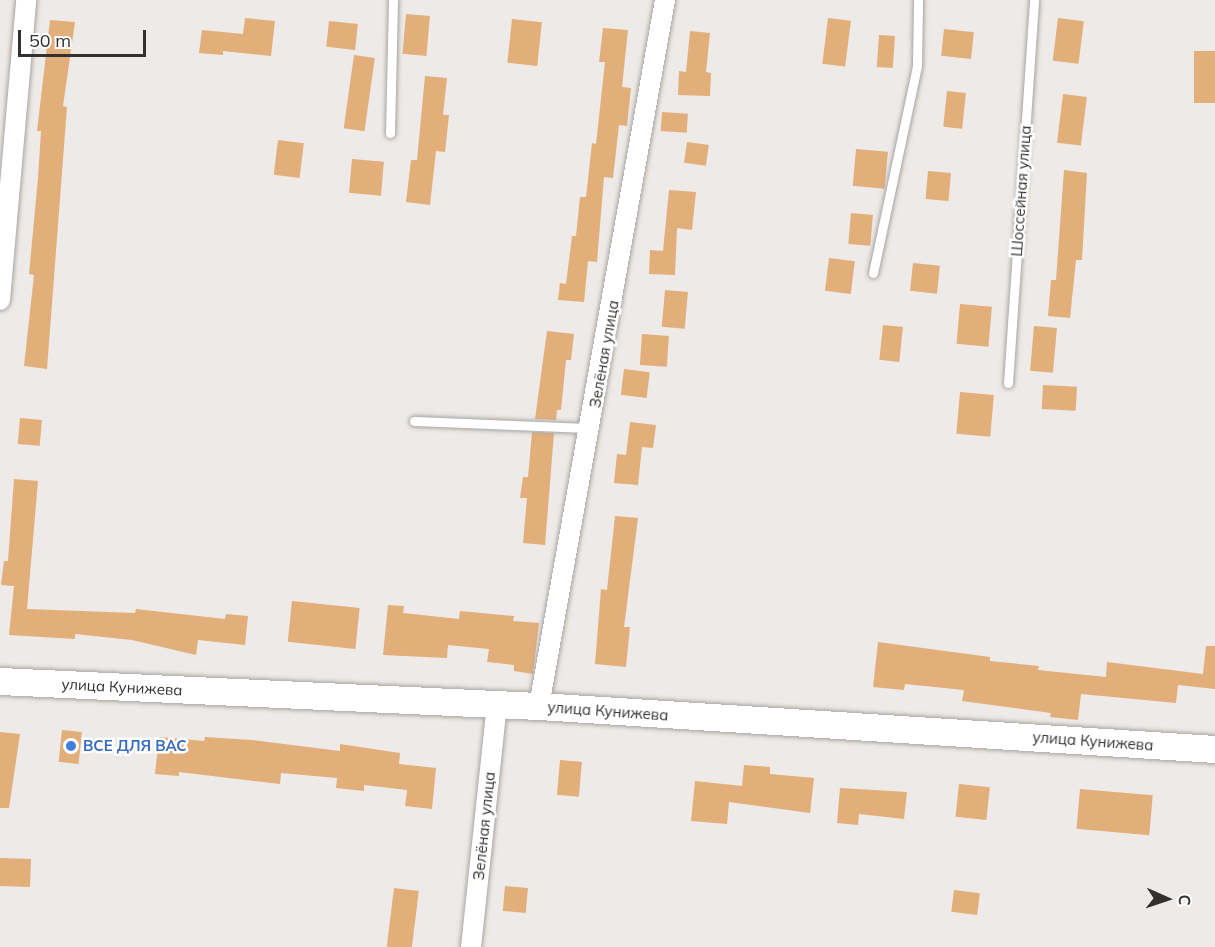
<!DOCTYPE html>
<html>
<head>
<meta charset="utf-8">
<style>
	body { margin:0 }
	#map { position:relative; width:1215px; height:947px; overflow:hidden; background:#edeae7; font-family:Mulish,sans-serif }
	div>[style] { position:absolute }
	.building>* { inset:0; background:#e2ae7a; transform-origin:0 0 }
	.roads { filter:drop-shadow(0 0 2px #a7a4a2) drop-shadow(0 0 2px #a7a4a2) }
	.lane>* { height:9px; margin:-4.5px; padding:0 4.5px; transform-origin:4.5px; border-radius:4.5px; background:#fff }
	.street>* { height:20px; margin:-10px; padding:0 10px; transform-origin:10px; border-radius:10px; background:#fff }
	.secondary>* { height:27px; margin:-13.5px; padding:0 13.5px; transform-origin:13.5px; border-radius:13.5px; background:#fff }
	.dots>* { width:16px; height:16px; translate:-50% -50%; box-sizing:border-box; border:3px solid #fff; border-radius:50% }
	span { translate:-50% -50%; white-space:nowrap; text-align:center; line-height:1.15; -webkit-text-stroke:5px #fff; paint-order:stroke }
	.street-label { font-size:15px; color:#323130 }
	.shop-label { font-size:15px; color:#366cbe; font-weight:700 }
	.left { translate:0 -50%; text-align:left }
	.north { position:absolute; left:1137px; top:869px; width:60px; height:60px; -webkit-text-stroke:4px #fff; paint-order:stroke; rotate:93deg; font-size:16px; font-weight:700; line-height:24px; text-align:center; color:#323130 }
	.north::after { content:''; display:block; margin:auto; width:21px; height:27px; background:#323130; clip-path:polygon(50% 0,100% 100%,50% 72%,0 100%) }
	.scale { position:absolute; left:18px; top:30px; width:128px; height:27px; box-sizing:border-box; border:3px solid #323130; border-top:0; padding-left:8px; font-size:18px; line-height:21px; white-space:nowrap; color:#323130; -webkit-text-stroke:4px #fff; paint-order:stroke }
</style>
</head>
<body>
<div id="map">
	<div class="building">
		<div style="left:406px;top:14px;width:24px;height:40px;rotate:5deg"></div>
		<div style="clip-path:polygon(245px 18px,275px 21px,271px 56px,223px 51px,223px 55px,199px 53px,202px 30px,243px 34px)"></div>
		<div style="left:828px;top:18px;width:23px;height:46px;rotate:7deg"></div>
		<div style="left:1058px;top:18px;width:26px;height:43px;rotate:7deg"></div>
		<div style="left:512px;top:19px;width:30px;height:44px;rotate:6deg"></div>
		<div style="clip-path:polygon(50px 20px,75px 22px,63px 106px,67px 107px,47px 369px,24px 366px,34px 275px,29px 274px,38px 178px,41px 131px,37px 131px)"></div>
		<div style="left:329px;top:21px;width:29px;height:26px;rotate:6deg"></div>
		<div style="clip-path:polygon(603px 28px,628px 30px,622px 87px,631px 88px,627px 126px,619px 125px,613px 178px,604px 177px,597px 262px,588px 261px,584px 302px,558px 300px,560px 283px,566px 284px,572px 236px,576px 236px,580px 197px,586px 197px,592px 143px,596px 144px,605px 62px,599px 62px)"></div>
		<div style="left:944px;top:29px;width:30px;height:27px;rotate:6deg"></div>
		<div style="clip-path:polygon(690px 31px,710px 33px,706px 72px,711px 73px,710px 96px,678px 95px,679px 71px,686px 72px)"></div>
		<div style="left:879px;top:35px;width:16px;height:32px;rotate:4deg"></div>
		<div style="left:1194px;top:51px;width:21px;height:52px"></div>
		<div style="left:354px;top:55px;width:21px;height:74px;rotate:8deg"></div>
		<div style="clip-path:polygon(425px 76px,447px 78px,443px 115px,449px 115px,445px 152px,436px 151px,430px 205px,406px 202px,411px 160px,417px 160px)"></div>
		<div style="left:947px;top:91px;width:19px;height:36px;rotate:6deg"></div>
		<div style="left:1063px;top:94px;width:24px;height:49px;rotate:7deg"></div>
		<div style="left:662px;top:112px;width:26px;height:19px;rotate:4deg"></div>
		<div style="left:278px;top:140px;width:26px;height:35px;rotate:7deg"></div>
		<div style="left:687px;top:142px;width:22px;height:21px;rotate:8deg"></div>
		<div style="left:856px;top:149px;width:32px;height:37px;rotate:5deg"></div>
		<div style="left:352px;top:159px;width:32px;height:34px;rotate:5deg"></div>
		<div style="clip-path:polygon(1064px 170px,1087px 173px,1082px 260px,1076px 260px,1070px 318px,1048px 316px,1051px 280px,1056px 280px)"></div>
		<div style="left:928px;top:171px;width:23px;height:28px;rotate:5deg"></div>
		<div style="clip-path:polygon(669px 190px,696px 192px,692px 230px,677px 228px,675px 275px,649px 274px,650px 250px,663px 251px)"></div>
		<div style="left:851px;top:213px;width:22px;height:31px;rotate:5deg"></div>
		<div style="left:829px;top:258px;width:26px;height:33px;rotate:7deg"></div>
		<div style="left:913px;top:263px;width:27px;height:28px;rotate:6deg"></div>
		<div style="left:665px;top:290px;width:23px;height:37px;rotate:5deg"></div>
		<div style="left:960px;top:304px;width:32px;height:40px;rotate:5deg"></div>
		<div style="left:883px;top:325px;width:20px;height:35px;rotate:6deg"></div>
		<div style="left:1034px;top:326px;width:23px;height:45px;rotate:5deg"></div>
		<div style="clip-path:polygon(547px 331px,574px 334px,571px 360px,566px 360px,561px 410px,557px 410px,556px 420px,535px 419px)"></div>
		<div style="left:642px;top:334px;width:27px;height:31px;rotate:4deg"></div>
		<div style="left:624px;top:369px;width:26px;height:26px;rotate:7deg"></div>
		<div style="left:1043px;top:385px;width:34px;height:24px;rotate:3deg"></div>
		<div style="left:960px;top:392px;width:34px;height:42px;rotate:5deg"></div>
		<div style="left:20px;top:418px;width:22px;height:26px;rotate:5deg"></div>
		<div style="clip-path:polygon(630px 422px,656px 425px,653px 448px,642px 447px,638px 485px,614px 483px,617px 454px,626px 455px)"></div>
		<div style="clip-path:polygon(532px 432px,554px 433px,545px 545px,523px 543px,527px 498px,520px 498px,523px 477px,528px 477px)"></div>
		<div style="clip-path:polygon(14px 479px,38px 481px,27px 609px,135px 613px,136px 609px,225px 619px,226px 614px,248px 616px,245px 645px,198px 640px,196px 655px,132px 640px,75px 634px,75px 639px,9px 635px,14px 586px,1px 585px,4px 561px,8px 561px)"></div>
		<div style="clip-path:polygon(615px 516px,638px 518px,624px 627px,630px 627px,626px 667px,595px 664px,601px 589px,607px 590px)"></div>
		<div style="left:292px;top:601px;width:68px;height:41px;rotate:6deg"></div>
		<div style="clip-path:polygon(388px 605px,404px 606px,403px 613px,459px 619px,460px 611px,514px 616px,513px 621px,539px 623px,533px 674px,514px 671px,514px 665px,487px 662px,489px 649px,448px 645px,447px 658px,383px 655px)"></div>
		<div style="clip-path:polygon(878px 642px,990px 657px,990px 661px,1039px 666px,1038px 670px,1106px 677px,1107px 662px,1203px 674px,1206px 646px,1215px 646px,1215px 689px,1178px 685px,1176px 703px,1081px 694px,1078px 720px,1050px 717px,1051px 713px,962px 701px,964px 690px,905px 684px,904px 690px,873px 687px)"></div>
		<div style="left:62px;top:730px;width:20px;height:32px;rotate:6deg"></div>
		<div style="clip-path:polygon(0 732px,20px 734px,9px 808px,0 808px)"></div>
		<div style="clip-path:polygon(159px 737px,204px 741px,205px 737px,252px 740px,340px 751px,340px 744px,400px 753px,399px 764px,436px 768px,432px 809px,405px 806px,407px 790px,364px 785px,364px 791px,336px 788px,337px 778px,281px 773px,280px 784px,179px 772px,179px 776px,155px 774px)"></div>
		<div style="left:560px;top:760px;width:22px;height:35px;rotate:5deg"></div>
		<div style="clip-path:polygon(744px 765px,770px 767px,770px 774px,814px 778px,810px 813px,729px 802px,727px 824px,691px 821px,695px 781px,742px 786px)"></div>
		<div style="left:959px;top:784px;width:31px;height:33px;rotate:6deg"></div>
		<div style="clip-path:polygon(840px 788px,907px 792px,904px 819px,859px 814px,858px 825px,837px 823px)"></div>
		<div style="left:1080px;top:789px;width:73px;height:40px;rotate:5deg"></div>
		<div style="left:0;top:858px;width:31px;height:28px;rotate:2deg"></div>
		<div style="left:505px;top:886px;width:23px;height:25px;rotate:5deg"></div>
		<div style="left:394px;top:888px;width:25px;height:59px;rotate:7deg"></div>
		<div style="left:954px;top:890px;width:26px;height:22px;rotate:7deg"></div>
	</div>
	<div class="roads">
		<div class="lane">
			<div style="left:390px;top:133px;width:133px;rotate:-88.7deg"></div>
			<div style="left:873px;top:273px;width:212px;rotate:-78deg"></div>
			<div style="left:917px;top:66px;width:66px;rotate:-89.1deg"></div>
			<div style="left:1008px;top:383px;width:384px;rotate:-86.1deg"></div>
			<div style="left:414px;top:421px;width:175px;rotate:2.3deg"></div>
		</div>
		<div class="street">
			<div style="left:0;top:300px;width:301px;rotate:-85deg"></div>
			<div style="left:539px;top:706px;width:717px;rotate:-79.88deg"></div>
			<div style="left:471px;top:947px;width:244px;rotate:-83.9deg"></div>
		</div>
		<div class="secondary">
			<div style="left:0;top:681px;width:540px;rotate:2.66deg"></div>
			<div style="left:539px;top:706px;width:677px;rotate:3.64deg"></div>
		</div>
	</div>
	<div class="dots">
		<div style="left:71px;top:746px;background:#3f7fe0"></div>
	</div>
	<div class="street-label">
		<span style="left:1021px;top:191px;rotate:-86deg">Шоссейная улица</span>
		<span style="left:604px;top:354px;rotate:-80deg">Зелёная улица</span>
		<span style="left:122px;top:687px;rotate:3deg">улица Кунижева</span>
		<span style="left:608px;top:711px;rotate:4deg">улица Кунижева</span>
		<span style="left:1093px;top:741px;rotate:4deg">улица Кунижева</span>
		<span style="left:484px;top:826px;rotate:-84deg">Зелёная улица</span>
	</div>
	<div class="shop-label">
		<span class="left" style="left:83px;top:746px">ВСЕ ДЛЯ ВАС</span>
	</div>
	<div class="north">С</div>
	<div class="scale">50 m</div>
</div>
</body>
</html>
